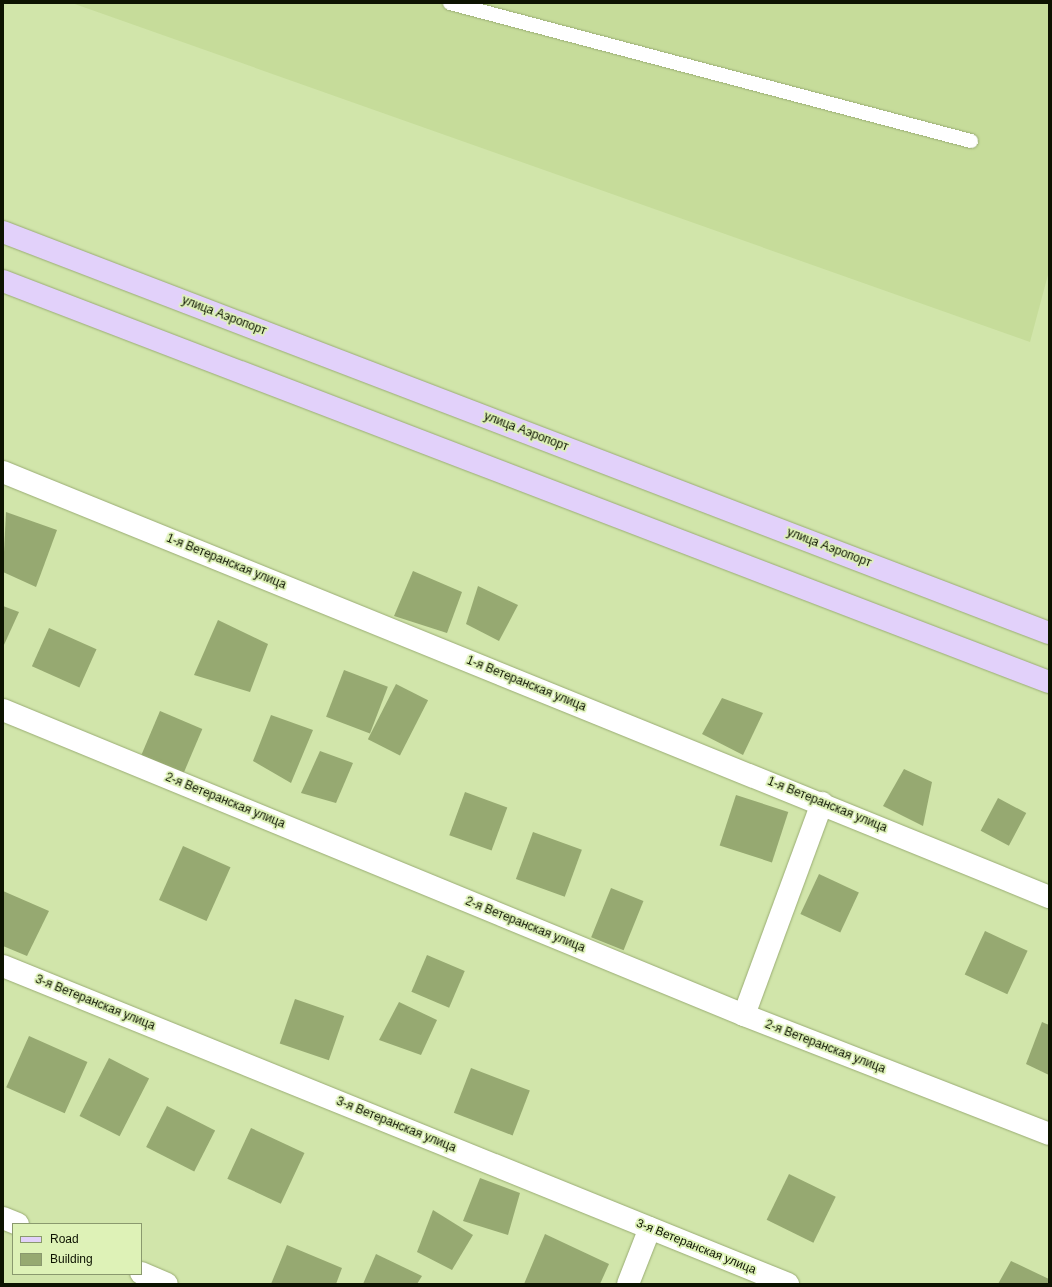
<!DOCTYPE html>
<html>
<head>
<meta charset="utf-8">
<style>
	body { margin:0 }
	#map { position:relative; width:1052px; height:1287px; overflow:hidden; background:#d1e5aa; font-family:Arial,sans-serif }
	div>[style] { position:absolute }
	.built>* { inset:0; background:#c6dc9a }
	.building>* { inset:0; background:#96a971; transform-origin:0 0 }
	.roads { filter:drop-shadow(0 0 1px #9aac74) drop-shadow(0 0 1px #9aac74) }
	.service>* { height:14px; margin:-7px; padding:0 7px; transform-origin:7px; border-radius:7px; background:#fff }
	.minor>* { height:22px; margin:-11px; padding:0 11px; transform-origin:11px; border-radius:11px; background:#fff }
	.primary>* { height:22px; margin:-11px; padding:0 11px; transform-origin:11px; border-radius:11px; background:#e2d1fa }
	span { translate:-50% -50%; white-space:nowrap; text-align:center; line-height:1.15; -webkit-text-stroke:3.5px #def2b7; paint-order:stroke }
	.street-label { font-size:12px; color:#0d1301 }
	.frame { position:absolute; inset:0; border:4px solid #0d1301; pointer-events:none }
	.legend { position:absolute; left:12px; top:1223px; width:130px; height:52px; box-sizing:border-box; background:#def2b7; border:1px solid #8a996e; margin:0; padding:5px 7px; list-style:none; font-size:12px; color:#0d1301 }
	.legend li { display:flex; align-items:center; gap:8px; height:20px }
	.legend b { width:20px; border:1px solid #8a996e }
</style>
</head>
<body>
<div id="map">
	<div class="built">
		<div style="clip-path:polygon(72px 3px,1049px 3px,1049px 271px,1030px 342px)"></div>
	</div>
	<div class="building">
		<div style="clip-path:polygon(6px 512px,57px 530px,36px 587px,3px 572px)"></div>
		<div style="clip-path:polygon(413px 571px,462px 592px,447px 633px,394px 616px)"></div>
		<div style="clip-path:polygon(478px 586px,518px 605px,499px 641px,466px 624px)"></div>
		<div style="clip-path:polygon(3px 606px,19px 612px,3px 647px)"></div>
		<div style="clip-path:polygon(218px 620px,268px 644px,250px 692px,194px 675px)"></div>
		<div style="left:49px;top:628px;width:52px;height:42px;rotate:24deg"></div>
		<div style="left:344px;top:670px;width:47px;height:50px;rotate:21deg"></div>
		<div style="left:396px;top:684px;width:36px;height:62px;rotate:27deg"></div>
		<div style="clip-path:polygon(722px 698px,763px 713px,743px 755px,702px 734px)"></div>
		<div style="left:160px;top:711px;width:46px;height:51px;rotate:23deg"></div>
		<div style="clip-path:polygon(271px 715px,313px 730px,291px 783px,253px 761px)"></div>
		<div style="clip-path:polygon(320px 751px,353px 763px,336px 803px,301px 793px)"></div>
		<div style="clip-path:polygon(904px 769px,932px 782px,923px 826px,883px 806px)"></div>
		<div style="left:465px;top:792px;width:45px;height:46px;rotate:20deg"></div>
		<div style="left:736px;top:795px;width:55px;height:53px;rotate:18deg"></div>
		<div style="left:998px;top:798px;width:32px;height:37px;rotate:28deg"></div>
		<div style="left:533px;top:832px;width:52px;height:50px;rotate:20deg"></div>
		<div style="left:183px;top:846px;width:52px;height:59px;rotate:24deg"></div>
		<div style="left:819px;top:874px;width:44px;height:44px;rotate:25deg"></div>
		<div style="left:611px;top:888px;width:35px;height:53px;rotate:22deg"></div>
		<div style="clip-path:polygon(3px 891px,49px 911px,27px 956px,3px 946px)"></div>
		<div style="left:985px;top:931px;width:47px;height:48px;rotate:25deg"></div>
		<div style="left:427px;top:955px;width:41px;height:40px;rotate:23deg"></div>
		<div style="left:295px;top:999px;width:52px;height:47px;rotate:19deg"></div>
		<div style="clip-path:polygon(399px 1002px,437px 1020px,421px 1055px,379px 1040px)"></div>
		<div style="clip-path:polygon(1042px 1022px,1049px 1025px,1049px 1075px,1026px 1064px)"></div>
		<div style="left:29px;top:1036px;width:64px;height:56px;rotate:24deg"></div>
		<div style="left:109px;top:1058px;width:45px;height:65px;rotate:27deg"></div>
		<div style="left:471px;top:1068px;width:63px;height:48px;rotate:21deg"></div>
		<div style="left:167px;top:1106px;width:54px;height:46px;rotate:27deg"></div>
		<div style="left:251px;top:1128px;width:59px;height:56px;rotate:25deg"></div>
		<div style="left:789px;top:1174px;width:52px;height:51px;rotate:26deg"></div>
		<div style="clip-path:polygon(480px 1178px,520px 1193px,508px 1235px,463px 1221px)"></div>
		<div style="clip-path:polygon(433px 1210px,473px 1235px,452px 1270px,417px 1252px)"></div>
		<div style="clip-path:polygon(545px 1234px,609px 1264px,600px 1284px,524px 1284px)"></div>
		<div style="clip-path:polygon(287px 1245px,342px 1268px,336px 1284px,271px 1284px)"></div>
		<div style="clip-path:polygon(376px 1254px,422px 1276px,417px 1284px,363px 1284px)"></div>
		<div style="clip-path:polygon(1011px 1261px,1049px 1279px,1049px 1284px,998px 1284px)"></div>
	</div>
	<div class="roads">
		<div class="service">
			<div style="left:450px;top:3px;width:539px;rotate:14.84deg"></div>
		</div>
		<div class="minor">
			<div style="left:3px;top:472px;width:1129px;rotate:22.11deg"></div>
			<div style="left:3px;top:710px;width:801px;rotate:22.37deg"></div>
			<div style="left:744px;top:1015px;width:327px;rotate:21.3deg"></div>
			<div style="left:3px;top:966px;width:847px;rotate:22.05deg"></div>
			<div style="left:744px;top:1015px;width:226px;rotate:-69.8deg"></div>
			<div style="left:3px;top:1218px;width:16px;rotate:22deg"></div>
			<div style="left:141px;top:1273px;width:28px;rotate:23deg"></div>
			<div style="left:628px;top:1284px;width:60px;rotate:-68.6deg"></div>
		</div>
		<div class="primary">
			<div style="left:3px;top:232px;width:1120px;rotate:20.98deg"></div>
			<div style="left:3px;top:281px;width:1120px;rotate:20.98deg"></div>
		</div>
	</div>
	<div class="street-label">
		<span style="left:224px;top:316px;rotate:21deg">улица Аэропорт</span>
		<span style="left:526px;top:432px;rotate:21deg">улица Аэропорт</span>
		<span style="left:829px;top:548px;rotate:21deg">улица Аэропорт</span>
		<span style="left:226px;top:562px;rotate:22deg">1-я Ветеранская улица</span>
		<span style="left:526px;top:684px;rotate:22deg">1-я Ветеранская улица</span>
		<span style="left:225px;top:801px;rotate:22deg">2-я Ветеранская улица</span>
		<span style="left:827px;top:805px;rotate:22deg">1-я Ветеранская улица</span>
		<span style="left:525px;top:925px;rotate:22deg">2-я Ветеранская улица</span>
		<span style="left:95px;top:1003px;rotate:22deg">3-я Ветеранская улица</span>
		<span style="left:825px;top:1047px;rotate:21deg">2-я Ветеранская улица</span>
		<span style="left:396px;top:1125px;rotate:22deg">3-я Ветеранская улица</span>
		<span style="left:696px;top:1247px;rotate:22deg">3-я Ветеранская улица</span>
	</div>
	<div class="frame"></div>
	<ul class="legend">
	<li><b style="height:5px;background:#e2d1fa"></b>Road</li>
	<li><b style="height:11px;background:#96a971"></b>Building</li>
	</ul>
</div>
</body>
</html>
